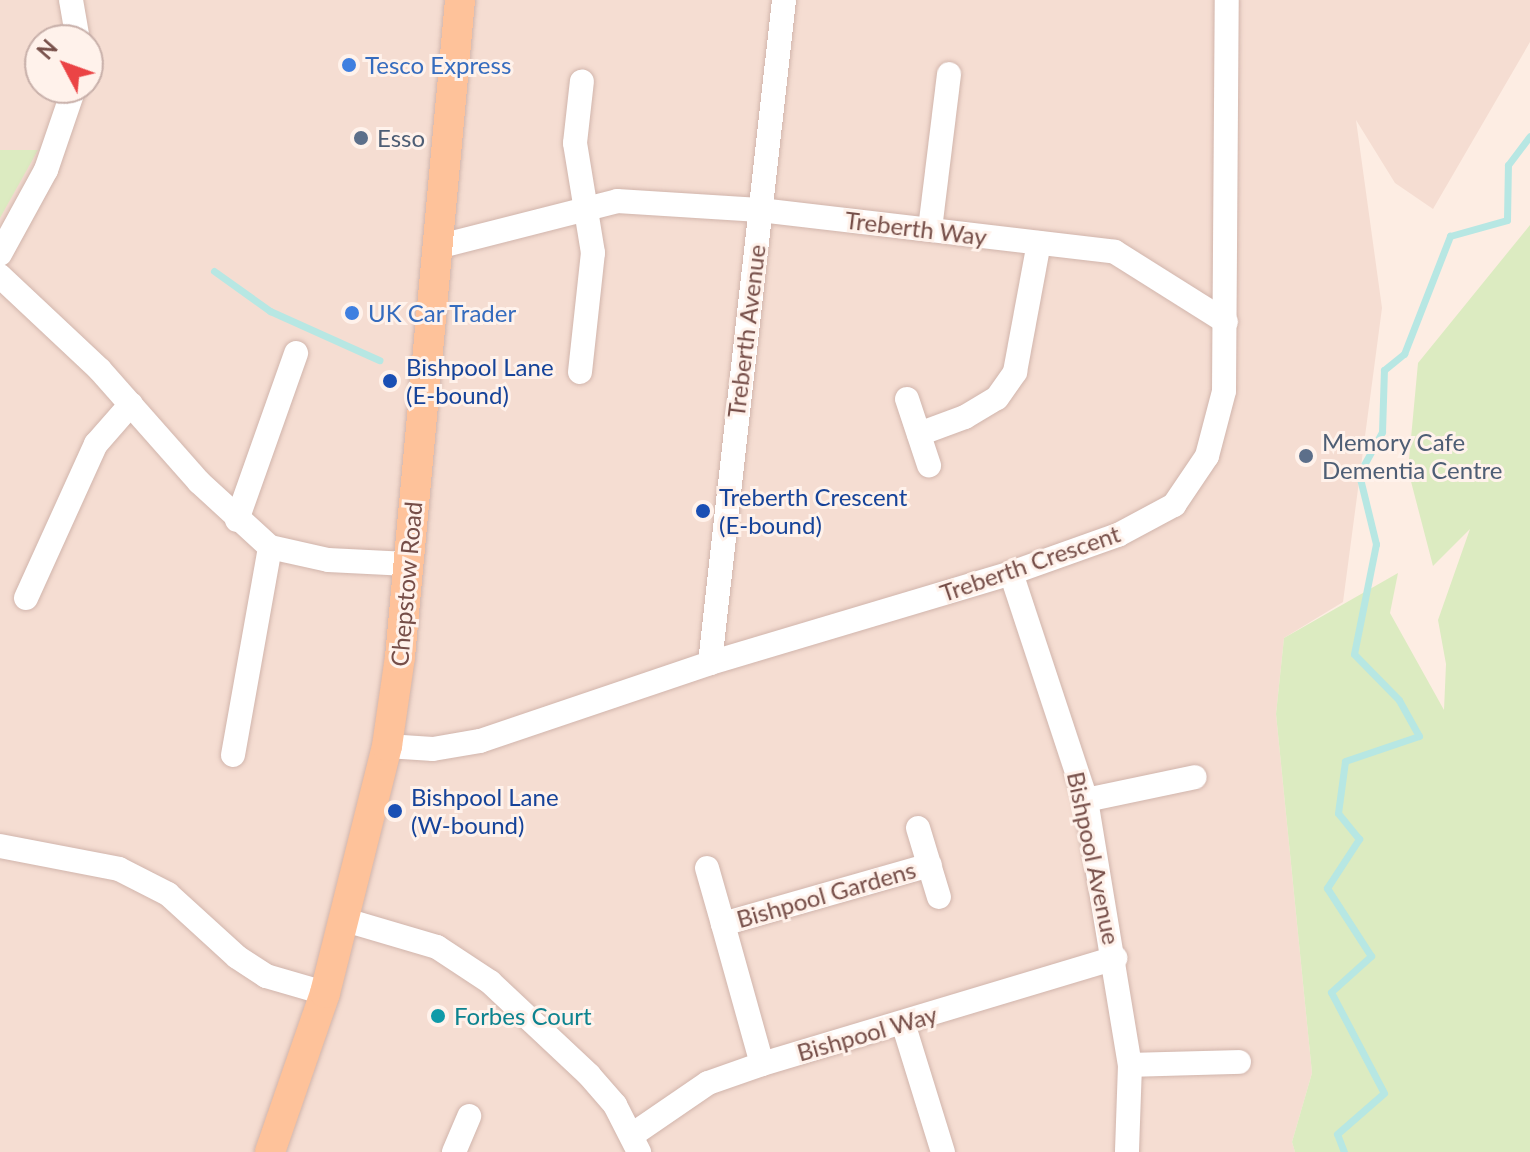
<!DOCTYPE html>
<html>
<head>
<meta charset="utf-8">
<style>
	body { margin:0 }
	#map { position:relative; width:1530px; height:1152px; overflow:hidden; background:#fdede3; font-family:Lato,sans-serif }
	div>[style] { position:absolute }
	.residential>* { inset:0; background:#f5ddd2 }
	.green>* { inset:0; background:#dcebc1 }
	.stream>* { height:7px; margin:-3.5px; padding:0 3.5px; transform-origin:3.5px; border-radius:3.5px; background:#b7e7e3 }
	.roads { filter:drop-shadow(0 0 2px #d1b5ac) drop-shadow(0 0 2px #d1b5ac) }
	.minor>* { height:24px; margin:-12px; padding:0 12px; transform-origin:12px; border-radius:12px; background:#fff }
	.major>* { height:30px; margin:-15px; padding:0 15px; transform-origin:15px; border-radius:15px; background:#fec29a }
	.dots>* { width:22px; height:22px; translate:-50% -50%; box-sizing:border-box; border:4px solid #fff2eb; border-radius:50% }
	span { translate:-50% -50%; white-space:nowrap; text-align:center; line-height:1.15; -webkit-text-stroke:6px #fff2eb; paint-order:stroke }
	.shop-label { font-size:24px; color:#366cbe }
	.left { translate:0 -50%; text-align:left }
	.service-label { font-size:24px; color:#4e5e75 }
	.street-label { font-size:24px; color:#764e48 }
	.transit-label { font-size:24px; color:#164399 }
	.culture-label { font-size:24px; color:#0d838f }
	.north { position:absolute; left:24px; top:24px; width:80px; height:80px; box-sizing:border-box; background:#fff2eb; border:2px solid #c8b0aa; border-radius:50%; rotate:311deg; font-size:22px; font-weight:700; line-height:32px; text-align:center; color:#764e48 }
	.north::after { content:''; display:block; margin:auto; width:28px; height:36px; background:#eb4445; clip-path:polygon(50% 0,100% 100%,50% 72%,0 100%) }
</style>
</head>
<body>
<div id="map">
	<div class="residential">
		<div style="clip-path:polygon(evenodd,0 0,1530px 0,1530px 42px,1433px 209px,1395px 183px,1356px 120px,1382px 308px,1343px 602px,1284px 638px,1276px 714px,1312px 1073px,1292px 1142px,1295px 1152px,0 1152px,0 0,40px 40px,88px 40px,88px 88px,40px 88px,40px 40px)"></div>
	</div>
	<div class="green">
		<div style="clip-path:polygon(0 150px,38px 150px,0 218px)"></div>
		<div style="clip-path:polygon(1530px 225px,1530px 1152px,1295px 1152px,1292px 1142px,1312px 1073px,1276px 714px,1284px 638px,1398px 573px,1390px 613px,1444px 710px,1446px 664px,1438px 620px,1470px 529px,1433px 566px,1408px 470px,1418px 363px)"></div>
	</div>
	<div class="stream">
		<div style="left:214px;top:271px;width:69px;rotate:35.5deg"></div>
		<div style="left:270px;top:311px;width:120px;rotate:24.2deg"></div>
		<div style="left:1344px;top:1152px;width:19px;rotate:-111deg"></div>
		<div style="left:1337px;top:1134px;width:62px;rotate:-41.1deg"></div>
		<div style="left:1384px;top:1093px;width:114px;rotate:-117.7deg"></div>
		<div style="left:1331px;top:992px;width:54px;rotate:-42deg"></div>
		<div style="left:1371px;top:956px;width:81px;rotate:-122.9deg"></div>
		<div style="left:1327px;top:888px;width:59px;rotate:-56.9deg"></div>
		<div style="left:1359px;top:839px;width:33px;rotate:-129deg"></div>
		<div style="left:1338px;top:813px;width:52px;rotate:-82.3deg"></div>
		<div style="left:1345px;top:761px;width:78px;rotate:-18.7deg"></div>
		<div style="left:1419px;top:736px;width:41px;rotate:-119.1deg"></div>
		<div style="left:1399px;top:700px;width:64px;rotate:-134.4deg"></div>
		<div style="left:1354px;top:654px;width:112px;rotate:-78.7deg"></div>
		<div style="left:1376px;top:544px;width:72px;rotate:-103.7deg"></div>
		<div style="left:1359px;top:474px;width:48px;rotate:-61.3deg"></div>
		<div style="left:1382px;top:432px;width:62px;rotate:-88.2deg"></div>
		<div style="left:1384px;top:370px;width:26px;rotate:-39deg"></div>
		<div style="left:1404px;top:354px;width:127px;rotate:-68.7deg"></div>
		<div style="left:1450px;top:236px;width:59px;rotate:-15.7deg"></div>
		<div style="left:1507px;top:220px;width:55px;rotate:-89deg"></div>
		<div style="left:1508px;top:165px;width:36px;rotate:-53deg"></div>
	</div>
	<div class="roads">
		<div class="minor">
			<div style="left:71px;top:0;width:41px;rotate:80.1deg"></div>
			<div style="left:930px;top:229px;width:156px;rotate:-83deg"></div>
			<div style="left:437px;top:247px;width:186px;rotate:-14.3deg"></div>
			<div style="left:617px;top:201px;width:143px;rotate:3.6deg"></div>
			<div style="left:760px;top:210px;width:357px;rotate:6.7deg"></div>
			<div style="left:1115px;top:252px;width:131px;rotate:32.2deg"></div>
			<div style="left:0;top:254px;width:96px;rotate:-61.3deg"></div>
			<div style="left:46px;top:170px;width:87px;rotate:-71.1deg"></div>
			<div style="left:0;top:276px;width:137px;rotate:43.2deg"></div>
			<div style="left:100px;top:370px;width:149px;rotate:48.5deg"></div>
			<div style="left:199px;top:482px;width:96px;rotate:42.5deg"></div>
			<div style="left:270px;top:547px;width:59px;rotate:12.6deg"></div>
			<div style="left:328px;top:560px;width:80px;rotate:2.9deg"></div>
			<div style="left:580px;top:372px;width:120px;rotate:-83.8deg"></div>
			<div style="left:593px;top:253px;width:111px;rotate:-99.3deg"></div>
			<div style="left:575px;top:143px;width:62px;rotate:-83.6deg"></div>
			<div style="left:907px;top:399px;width:70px;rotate:71.6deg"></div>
			<div style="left:919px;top:434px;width:49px;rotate:-20.3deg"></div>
			<div style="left:965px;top:417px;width:37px;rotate:-31deg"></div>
			<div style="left:997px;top:398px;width:32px;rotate:-55deg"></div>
			<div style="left:1015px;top:372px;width:131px;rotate:-79.5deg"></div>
			<div style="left:237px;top:520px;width:177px;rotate:-70.5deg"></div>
			<div style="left:1011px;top:573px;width:239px;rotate:71.7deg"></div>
			<div style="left:1086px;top:800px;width:269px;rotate:80.6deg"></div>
			<div style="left:1130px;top:1065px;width:87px;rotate:92deg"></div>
			<div style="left:26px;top:598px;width:169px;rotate:-65.6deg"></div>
			<div style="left:96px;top:444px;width:53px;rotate:-48.8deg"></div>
			<div style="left:710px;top:663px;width:667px;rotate:-83.63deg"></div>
			<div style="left:387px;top:746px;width:46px;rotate:3.7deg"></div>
			<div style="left:433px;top:749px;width:48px;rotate:-9.7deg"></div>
			<div style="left:480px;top:741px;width:243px;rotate:-18.7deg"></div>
			<div style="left:710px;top:663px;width:314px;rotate:-16.6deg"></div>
			<div style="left:1011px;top:573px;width:114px;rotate:-19.6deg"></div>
			<div style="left:1118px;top:535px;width:64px;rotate:-28.2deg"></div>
			<div style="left:1174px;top:505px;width:59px;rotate:-56deg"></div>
			<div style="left:1207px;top:456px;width:67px;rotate:-75.3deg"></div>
			<div style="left:1224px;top:391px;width:391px;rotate:-89.6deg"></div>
			<div style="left:233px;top:755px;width:211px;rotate:-79.9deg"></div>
			<div style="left:1086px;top:800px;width:111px;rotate:-11.9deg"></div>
			<div style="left:918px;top:828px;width:72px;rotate:73.1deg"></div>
			<div style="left:0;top:846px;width:121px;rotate:10.9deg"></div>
			<div style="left:119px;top:869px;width:55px;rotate:27deg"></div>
			<div style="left:168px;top:894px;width:93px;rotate:42.4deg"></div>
			<div style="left:237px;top:957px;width:35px;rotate:33deg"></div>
			<div style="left:266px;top:976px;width:61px;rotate:16.1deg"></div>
			<div style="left:707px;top:868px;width:58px;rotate:74.1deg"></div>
			<div style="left:342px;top:919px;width:99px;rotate:16.4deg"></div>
			<div style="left:437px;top:947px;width:64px;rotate:33.4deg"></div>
			<div style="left:490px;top:982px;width:136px;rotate:43.2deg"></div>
			<div style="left:589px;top:1075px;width:40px;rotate:49deg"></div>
			<div style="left:615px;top:1105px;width:53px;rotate:62.9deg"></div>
			<div style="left:903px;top:1023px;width:135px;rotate:72.8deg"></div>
			<div style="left:762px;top:1064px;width:145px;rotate:-105.6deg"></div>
			<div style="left:723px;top:924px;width:215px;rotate:-15.9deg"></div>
			<div style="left:1130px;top:1065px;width:109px;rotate:-1.6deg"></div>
			<div style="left:632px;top:1135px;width:92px;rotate:-34.4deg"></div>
			<div style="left:708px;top:1083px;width:57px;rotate:-19.4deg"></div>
			<div style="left:762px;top:1064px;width:369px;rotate:-16.7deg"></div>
			<div style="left:454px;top:1152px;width:39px;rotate:-67deg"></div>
		</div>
		<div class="major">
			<div style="left:270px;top:1152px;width:168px;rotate:-70.9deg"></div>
			<div style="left:325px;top:993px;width:255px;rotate:-75.9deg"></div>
			<div style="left:387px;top:746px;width:90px;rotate:-81.7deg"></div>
			<div style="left:400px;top:657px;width:660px;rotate:-84.78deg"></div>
		</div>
	</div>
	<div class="dots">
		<div style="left:349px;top:65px;background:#3f7fe0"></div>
		<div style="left:361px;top:138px;background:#5c6f8a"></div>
		<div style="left:352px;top:313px;background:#3f7fe0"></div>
		<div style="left:390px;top:381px;background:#1a4fb4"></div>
		<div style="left:1306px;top:456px;background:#5c6f8a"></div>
		<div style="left:703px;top:511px;background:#1a4fb4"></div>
		<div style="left:395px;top:811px;background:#1a4fb4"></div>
		<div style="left:438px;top:1016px;background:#0f9aa8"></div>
	</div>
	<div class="shop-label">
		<span class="left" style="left:365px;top:65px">Tesco Express</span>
		<span class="left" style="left:368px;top:313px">UK Car Trader</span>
	</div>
	<div class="service-label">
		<span class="left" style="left:377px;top:138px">Esso</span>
		<span class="left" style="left:1322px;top:456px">Memory Cafe<br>Dementia Centre</span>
	</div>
	<div class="street-label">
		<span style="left:916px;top:228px;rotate:7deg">Treberth Way</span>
		<span style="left:746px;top:331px;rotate:-83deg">Treberth Avenue</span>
		<span style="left:1030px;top:563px;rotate:-19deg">Treberth Crescent</span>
		<span style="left:406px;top:584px;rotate:-85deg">Chepstow Road</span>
		<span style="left:1094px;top:858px;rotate:78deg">Bishpool Avenue</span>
		<span style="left:826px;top:894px;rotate:-16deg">Bishpool Gardens</span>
		<span style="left:867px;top:1033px;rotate:-16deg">Bishpool Way</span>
	</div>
	<div class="transit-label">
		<span class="left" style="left:406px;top:381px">Bishpool Lane<br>(E-bound)</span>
		<span class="left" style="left:719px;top:511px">Treberth Crescent<br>(E-bound)</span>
		<span class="left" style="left:411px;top:811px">Bishpool Lane<br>(W-bound)</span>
	</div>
	<div class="culture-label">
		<span class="left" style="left:454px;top:1016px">Forbes Court</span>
	</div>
	<div class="north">N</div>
</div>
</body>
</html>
